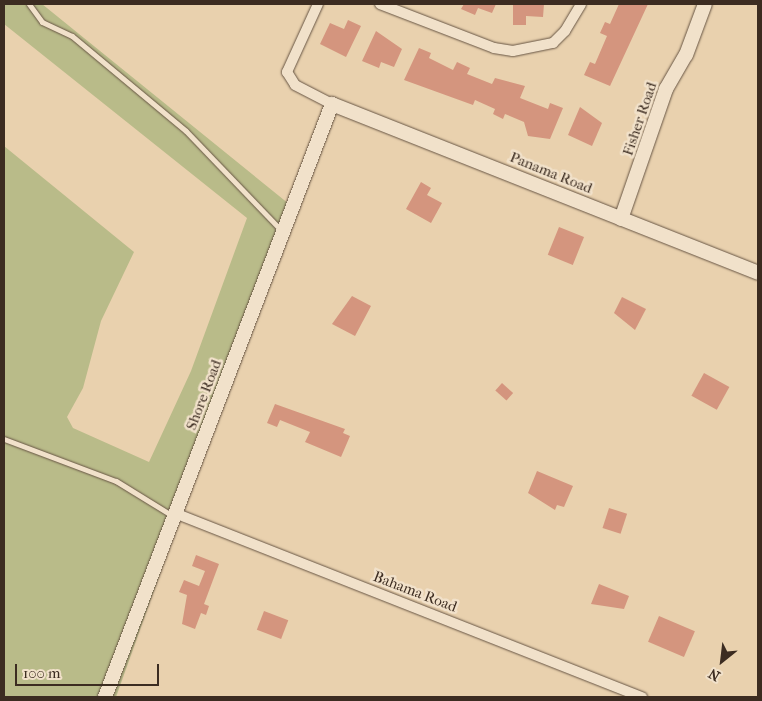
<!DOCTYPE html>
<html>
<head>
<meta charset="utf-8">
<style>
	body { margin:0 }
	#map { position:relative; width:762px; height:701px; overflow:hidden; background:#e9d1ae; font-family:"IM FELL French Canon",serif }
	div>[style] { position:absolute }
	.green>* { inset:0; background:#b9bb89 }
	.building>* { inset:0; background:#d4957e; transform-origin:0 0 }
	.roads { filter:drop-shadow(0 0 1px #675544) drop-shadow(0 0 1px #675544) }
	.lane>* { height:5px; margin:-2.5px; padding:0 2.5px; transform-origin:2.5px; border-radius:2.5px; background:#f1e1ca }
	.street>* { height:10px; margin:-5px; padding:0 5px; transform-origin:5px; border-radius:5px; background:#f1e1ca }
	.secondary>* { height:14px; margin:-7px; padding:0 7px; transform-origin:7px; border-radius:7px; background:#f1e1ca }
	span { translate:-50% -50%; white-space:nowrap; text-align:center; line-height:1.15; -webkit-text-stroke:5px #f1e1ca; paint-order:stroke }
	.street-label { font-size:15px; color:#3c2c21 }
	.frame { position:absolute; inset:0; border:5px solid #3c2c21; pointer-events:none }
	.north { position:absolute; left:697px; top:636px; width:50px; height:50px; -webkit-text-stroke:4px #f1e1ca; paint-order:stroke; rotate:209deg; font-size:14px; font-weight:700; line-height:20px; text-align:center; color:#3c2c21 }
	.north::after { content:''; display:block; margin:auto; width:18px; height:22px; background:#3c2c21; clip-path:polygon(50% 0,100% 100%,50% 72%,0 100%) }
	.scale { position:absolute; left:15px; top:664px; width:144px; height:22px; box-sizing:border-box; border:2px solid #3c2c21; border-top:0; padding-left:6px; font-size:15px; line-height:18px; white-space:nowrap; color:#3c2c21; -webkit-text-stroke:4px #f1e1ca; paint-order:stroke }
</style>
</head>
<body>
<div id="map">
	<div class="green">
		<div style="clip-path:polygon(4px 4px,42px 4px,289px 204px,100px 697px,4px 697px,4px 146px,134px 252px,101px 321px,83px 388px,67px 417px,73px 428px,149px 462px,191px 371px,247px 218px,4px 24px)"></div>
		<div style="clip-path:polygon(177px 526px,116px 697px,111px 697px)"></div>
	</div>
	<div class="building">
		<div style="clip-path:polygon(464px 4px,496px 4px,492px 13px,478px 8px,475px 15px,461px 9px)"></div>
		<div style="clip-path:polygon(513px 4px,544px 4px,543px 17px,526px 16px,526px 25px,513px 25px)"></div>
		<div style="clip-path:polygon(619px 4px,648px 4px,610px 86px,584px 75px,590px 62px,595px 64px,607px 36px,600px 33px,605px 22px,610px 24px)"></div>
		<div style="clip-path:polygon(348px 20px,361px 26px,346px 57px,320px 44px,330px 23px,344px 29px)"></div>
		<div style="clip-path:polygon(376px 31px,402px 49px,394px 67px,381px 62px,379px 68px,362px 61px)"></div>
		<div style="clip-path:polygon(419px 48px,431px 53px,429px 58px,453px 70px,457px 62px,470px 68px,467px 74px,492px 84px,495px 78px,525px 86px,520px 98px,548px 109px,550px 103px,563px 108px,550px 139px,528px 136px,524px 122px,505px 114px,503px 119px,493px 114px,495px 109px,475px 100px,473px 105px,404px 80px)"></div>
		<div style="clip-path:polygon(580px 107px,602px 123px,592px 146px,568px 135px)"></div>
		<div style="clip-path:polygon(421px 182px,431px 188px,427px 195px,442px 203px,431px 223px,406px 209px)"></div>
		<div style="left:559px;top:227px;width:27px;height:30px;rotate:22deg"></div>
		<div style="clip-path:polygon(352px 296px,371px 306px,355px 336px,332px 324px)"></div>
		<div style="clip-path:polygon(622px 297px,646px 309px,635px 330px,614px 313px)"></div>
		<div style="left:704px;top:373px;width:29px;height:26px;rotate:29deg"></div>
		<div style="left:502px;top:383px;width:15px;height:10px;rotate:42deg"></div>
		<div style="clip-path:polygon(275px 404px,345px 429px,343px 433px,350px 436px,341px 457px,305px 442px,310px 432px,280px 420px,277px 427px,267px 423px)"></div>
		<div style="clip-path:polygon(537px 471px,573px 486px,564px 507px,557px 505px,555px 510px,528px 493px)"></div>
		<div style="left:609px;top:508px;width:19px;height:21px;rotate:18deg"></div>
		<div style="clip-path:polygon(196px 555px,219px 564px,204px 604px,209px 606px,206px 615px,201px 613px,195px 629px,182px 624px,187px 595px,179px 592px,184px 580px,199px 586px,205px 571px,192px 566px)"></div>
		<div style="clip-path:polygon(599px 584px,629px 596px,624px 609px,591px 604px)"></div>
		<div style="left:264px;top:611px;width:26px;height:20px;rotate:21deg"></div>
		<div style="left:659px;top:616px;width:39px;height:28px;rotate:23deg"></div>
	</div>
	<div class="roads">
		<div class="lane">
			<div style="left:29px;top:4px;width:22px;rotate:54deg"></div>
			<div style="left:42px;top:22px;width:33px;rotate:25deg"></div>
			<div style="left:72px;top:36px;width:148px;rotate:39.8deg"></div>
			<div style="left:186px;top:131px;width:137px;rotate:46.2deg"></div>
			<div style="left:4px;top:439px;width:120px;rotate:20.6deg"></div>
			<div style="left:116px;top:481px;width:67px;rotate:31.6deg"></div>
		</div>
		<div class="street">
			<div style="left:318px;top:4px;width:75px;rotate:114.5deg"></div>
			<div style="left:287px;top:72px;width:15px;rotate:58deg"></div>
			<div style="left:295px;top:85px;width:42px;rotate:27.2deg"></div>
			<div style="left:380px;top:4px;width:122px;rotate:21.1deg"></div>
			<div style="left:494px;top:48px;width:19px;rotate:9deg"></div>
			<div style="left:513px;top:51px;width:41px;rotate:-11.3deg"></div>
			<div style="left:553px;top:43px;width:17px;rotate:-45deg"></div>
			<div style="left:565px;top:31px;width:31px;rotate:-59deg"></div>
			<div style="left:177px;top:514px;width:500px;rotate:21.5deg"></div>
		</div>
		<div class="secondary">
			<div style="left:621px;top:219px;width:138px;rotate:-70.9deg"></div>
			<div style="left:666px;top:89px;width:39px;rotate:-60deg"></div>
			<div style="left:686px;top:55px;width:54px;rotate:-69.6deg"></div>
			<div style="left:105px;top:697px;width:635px;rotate:-69.05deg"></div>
			<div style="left:332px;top:104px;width:458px;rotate:21.6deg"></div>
		</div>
	</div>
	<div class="street-label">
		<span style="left:640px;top:119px;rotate:-71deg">Fisher Road</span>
		<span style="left:551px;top:173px;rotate:22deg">Panama Road</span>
		<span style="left:204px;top:395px;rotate:-69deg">Shore Road</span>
		<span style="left:415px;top:592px;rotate:21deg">Bahama Road</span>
	</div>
	<div class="frame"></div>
	<div class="north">N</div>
	<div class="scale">100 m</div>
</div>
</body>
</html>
